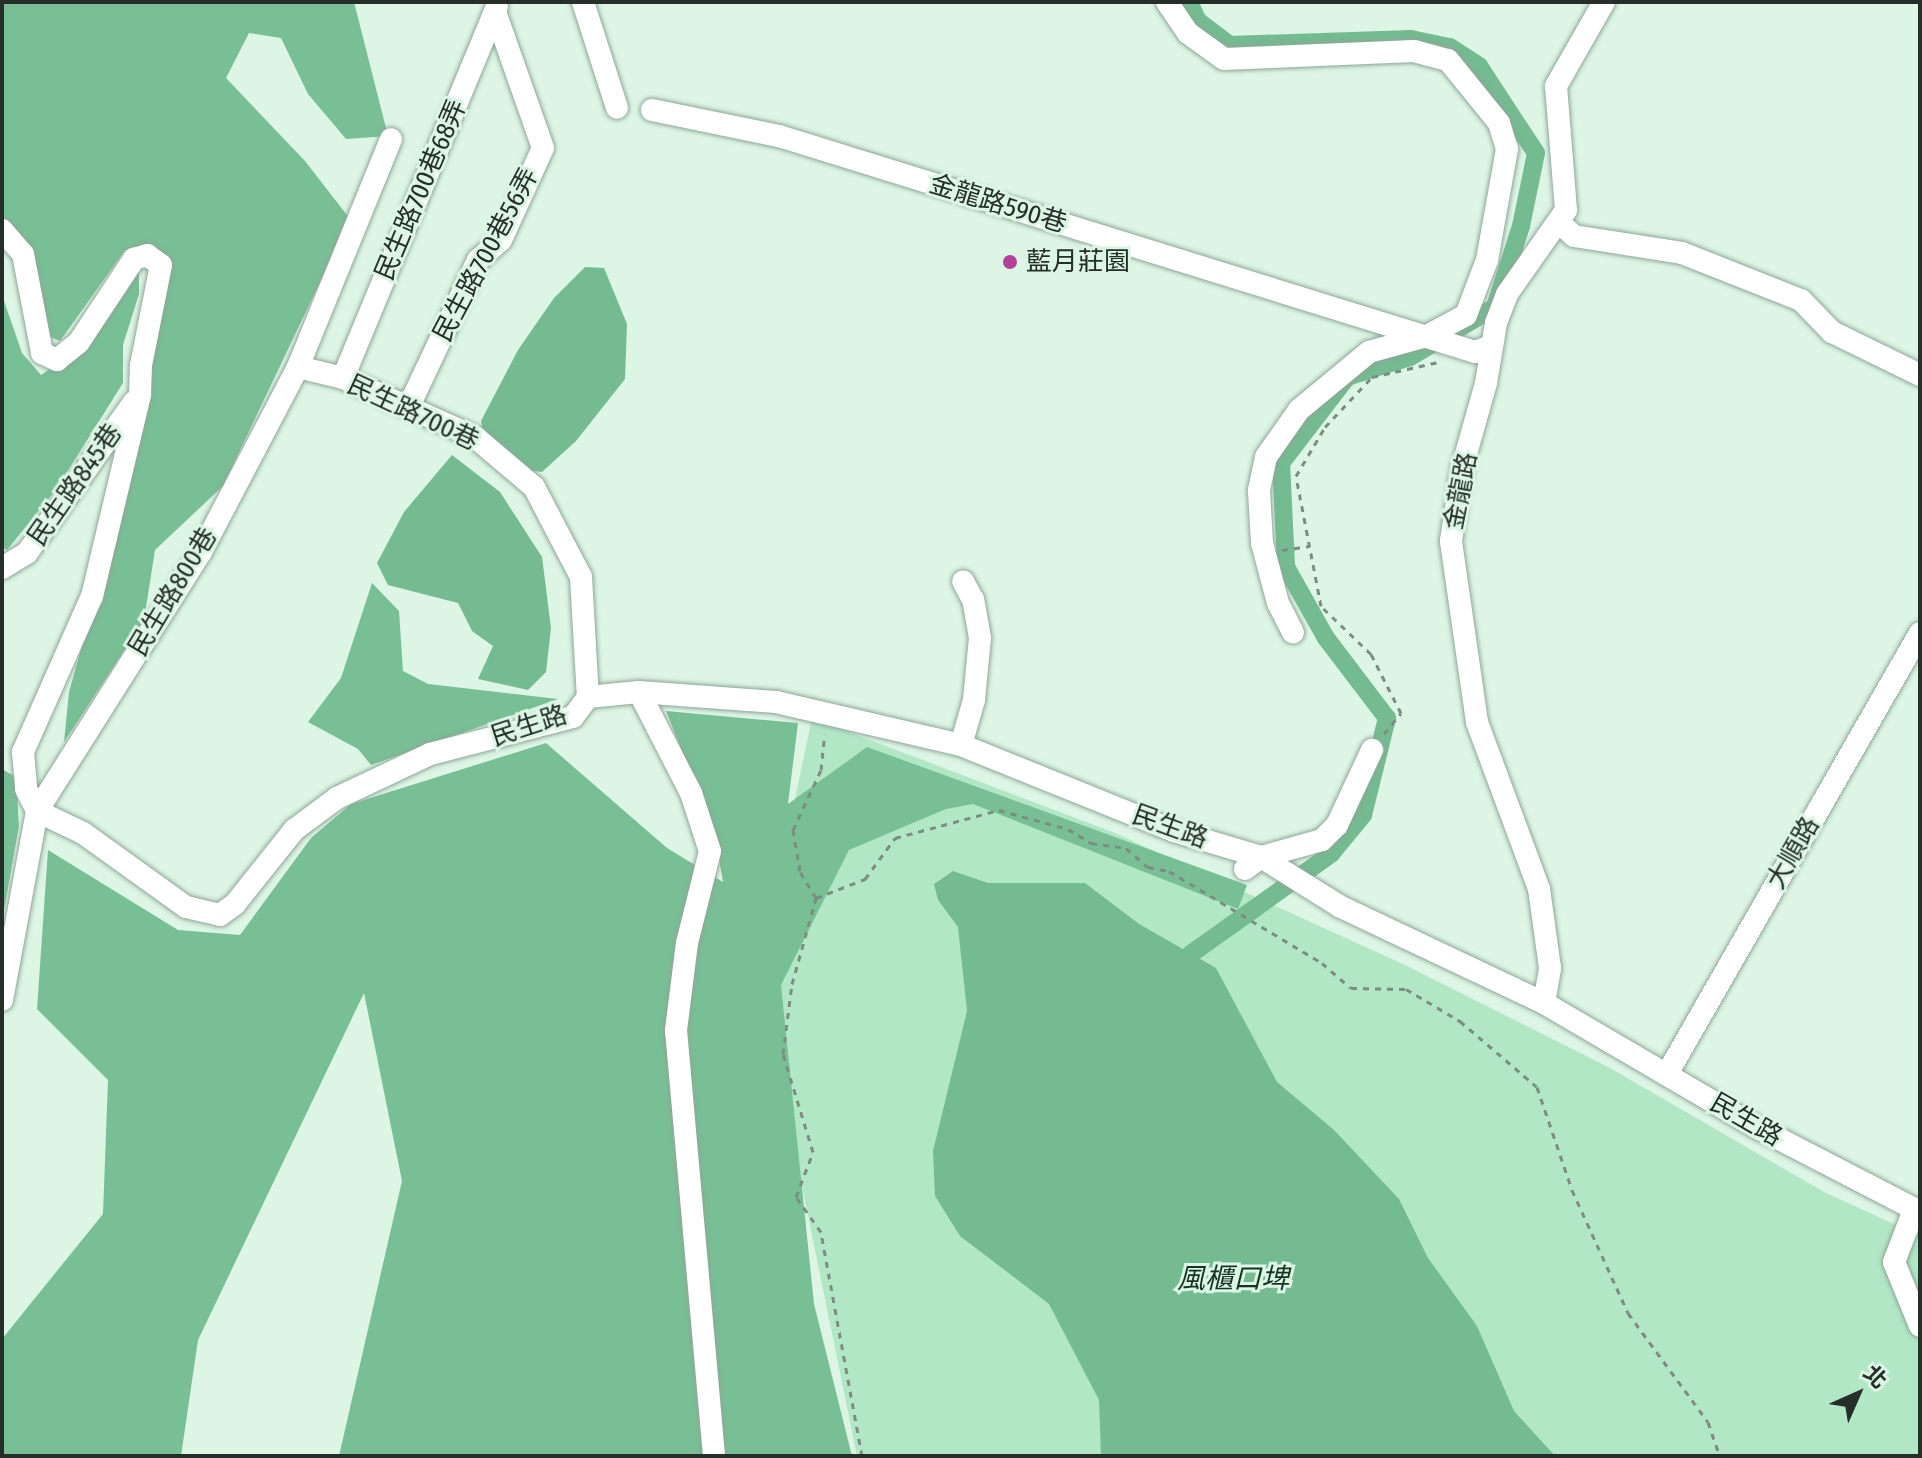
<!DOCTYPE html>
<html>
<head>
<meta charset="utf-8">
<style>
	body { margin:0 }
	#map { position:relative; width:1922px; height:1458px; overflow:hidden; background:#dcf5e5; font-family:"Fira Sans Condensed","Noto Sans TC",sans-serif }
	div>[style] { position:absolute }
	.green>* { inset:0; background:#b2e7c6 }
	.forest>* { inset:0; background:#78bf95 }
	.water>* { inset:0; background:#74bb91 }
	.canal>* { height:18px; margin:-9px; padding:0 9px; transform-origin:9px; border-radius:9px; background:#74bb91 }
	.path>* { height:3px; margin-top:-1.5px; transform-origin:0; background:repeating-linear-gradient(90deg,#7c8d82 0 6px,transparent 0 12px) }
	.roads { filter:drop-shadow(0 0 2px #8fa698) drop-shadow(0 0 2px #8fa698) }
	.minor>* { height:22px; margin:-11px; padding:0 11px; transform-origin:11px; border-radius:11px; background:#fff }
	.dots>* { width:22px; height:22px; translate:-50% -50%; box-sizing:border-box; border:4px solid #dcf5e5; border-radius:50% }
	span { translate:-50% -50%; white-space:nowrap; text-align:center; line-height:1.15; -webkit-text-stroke:6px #dcf5e5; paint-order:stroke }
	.street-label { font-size:26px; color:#252e28 }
	.poi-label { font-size:26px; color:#252e28 }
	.left { translate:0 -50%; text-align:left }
	.water-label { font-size:28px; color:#153523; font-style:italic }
	.frame { position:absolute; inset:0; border:4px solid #252e28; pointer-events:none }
	.north { position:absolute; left:1818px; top:1354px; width:80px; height:80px; -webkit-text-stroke:6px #dcf5e5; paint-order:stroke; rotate:45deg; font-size:22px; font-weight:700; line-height:32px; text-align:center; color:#252e28 }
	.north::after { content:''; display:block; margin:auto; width:28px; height:36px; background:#252e28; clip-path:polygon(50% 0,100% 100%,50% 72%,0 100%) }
</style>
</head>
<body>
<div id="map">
	<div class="green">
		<div style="clip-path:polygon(812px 718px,1115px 833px,1405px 965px,1610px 1068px,1826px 1193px,1920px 1236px,1920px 1456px,857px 1456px,796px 1157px,762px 956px)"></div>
	</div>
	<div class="forest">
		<div style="clip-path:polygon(2px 2px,354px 2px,388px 136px,346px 139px,308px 94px,281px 38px,249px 33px,226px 78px,305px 161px,350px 219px,223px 486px,155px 550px,144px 620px,64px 742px,69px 692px,135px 456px,162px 262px,125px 250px,60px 341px,36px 331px,2px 214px)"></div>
		<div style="clip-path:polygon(139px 272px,139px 294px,123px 345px,123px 383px,57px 488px,7px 550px,2px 547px,2px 295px,22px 353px,41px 375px,66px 358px,118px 278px)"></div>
		<div style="clip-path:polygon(372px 583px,399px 611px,403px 671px,428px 684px,558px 699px,371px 765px,358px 749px,308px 722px,341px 678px)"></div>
		<div style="clip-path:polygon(666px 711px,798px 723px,788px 804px,867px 747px,1247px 885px,1238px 909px,973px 804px,946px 809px,849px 850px,781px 985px,814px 1304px,852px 1456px,339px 1456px,402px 1181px,364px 993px,198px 1340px,181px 1456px,2px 1456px,2px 1339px,103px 1214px,108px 1080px,37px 1009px,48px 850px,178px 930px,240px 935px,311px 838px,351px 804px,546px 743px,667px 848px,723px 882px,714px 830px)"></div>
		<div style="clip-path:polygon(2px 769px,16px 777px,19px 826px,2px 922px)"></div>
	</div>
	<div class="water">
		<div style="clip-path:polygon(585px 267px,604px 268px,627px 324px,625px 379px,576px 441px,542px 472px,520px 469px,485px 442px,481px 421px,518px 350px,554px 298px)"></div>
		<div style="clip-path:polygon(452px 455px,500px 492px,542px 557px,551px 628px,546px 672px,528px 690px,478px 679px,493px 646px,472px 631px,458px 603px,388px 585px,377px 563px,404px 512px)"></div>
		<div style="clip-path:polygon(953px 871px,988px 883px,1085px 883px,1139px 924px,1216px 968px,1277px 1082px,1334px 1130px,1399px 1199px,1428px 1258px,1477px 1326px,1514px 1411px,1555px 1456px,1101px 1456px,1099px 1400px,1049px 1304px,960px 1236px,935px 1196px,933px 1151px,967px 1011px,958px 927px,938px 900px,934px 884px)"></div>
	</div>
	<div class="canal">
		<div style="left:1189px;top:2px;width:21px;rotate:65deg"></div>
		<div style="left:1198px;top:21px;width:40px;rotate:37deg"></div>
		<div style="left:1230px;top:45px;width:181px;rotate:-1.9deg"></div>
		<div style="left:1411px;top:39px;width:40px;rotate:12deg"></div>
		<div style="left:1450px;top:47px;width:35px;rotate:33deg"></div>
		<div style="left:1479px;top:66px;width:104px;rotate:56.8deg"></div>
		<div style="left:1536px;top:153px;width:75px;rotate:101.6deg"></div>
		<div style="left:1521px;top:226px;width:85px;rotate:107.8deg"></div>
		<div style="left:1495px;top:307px;width:99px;rotate:149.5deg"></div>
		<div style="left:1410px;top:357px;width:66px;rotate:162.4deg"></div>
		<div style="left:1347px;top:377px;width:108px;rotate:127.5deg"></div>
		<div style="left:1281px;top:463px;width:104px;rotate:87.2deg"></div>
		<div style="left:1286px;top:567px;width:81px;rotate:60.6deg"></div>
		<div style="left:1326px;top:638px;width:101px;rotate:52.7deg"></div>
		<div style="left:1387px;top:718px;width:100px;rotate:103.9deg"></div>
		<div style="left:1363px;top:815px;width:50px;rotate:129.4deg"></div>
		<div style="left:1331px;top:854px;width:172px;rotate:144.5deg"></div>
		<div style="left:1191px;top:954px;width:22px;rotate:95deg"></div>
	</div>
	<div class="path">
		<div style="left:1282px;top:550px;width:28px;rotate:-8deg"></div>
		<div style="left:1384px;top:734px;width:27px;rotate:-51deg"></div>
		<div style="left:1401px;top:713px;width:66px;rotate:-117deg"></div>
		<div style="left:1371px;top:654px;width:69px;rotate:-136.2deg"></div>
		<div style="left:1321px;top:606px;width:132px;rotate:-100.9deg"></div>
		<div style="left:1296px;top:476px;width:57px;rotate:-59.4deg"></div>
		<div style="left:1325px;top:427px;width:69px;rotate:-46.8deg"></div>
		<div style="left:1372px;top:377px;width:68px;rotate:-12.8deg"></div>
		<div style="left:816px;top:898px;width:31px;rotate:-121deg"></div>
		<div style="left:800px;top:871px;width:42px;rotate:-99.7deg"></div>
		<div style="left:793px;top:830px;width:66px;rotate:-65deg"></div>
		<div style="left:821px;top:770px;width:36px;rotate:-84deg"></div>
		<div style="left:862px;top:1456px;width:228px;rotate:-100.4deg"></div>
		<div style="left:821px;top:1232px;width:43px;rotate:-125.5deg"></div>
		<div style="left:796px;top:1197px;width:48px;rotate:-69.3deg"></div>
		<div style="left:813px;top:1152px;width:102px;rotate:-107deg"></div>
		<div style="left:783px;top:1054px;width:71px;rotate:-82.7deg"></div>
		<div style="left:792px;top:984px;width:89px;rotate:-74.4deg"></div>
		<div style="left:816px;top:898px;width:53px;rotate:-21.2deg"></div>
		<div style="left:865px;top:879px;width:51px;rotate:-53.8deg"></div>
		<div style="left:895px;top:838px;width:108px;rotate:-15.1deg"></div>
		<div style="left:999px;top:810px;width:72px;rotate:15.4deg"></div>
		<div style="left:1068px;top:829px;width:27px;rotate:31deg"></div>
		<div style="left:1091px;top:843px;width:35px;rotate:8deg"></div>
		<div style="left:1126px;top:848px;width:29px;rotate:41deg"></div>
		<div style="left:1148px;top:867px;width:21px;rotate:11deg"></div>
		<div style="left:1169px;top:871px;width:179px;rotate:31deg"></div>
		<div style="left:1322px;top:963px;width:38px;rotate:41deg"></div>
		<div style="left:1351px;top:988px;width:55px;rotate:1deg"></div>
		<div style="left:1406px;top:989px;width:63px;rotate:30.7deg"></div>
		<div style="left:1460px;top:1021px;width:101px;rotate:40.6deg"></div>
		<div style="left:1537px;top:1087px;width:109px;rotate:71.2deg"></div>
		<div style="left:1572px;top:1190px;width:135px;rotate:65.5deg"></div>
		<div style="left:1628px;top:1313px;width:135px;rotate:53.7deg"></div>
		<div style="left:1708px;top:1422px;width:36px;rotate:71deg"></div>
	</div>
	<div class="roads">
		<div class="minor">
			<div style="left:583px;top:2px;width:111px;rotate:72.2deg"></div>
			<div style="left:1167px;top:2px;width:37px;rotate:56deg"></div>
			<div style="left:1188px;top:33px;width:44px;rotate:35.8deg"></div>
			<div style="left:1224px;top:59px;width:190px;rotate:-2.4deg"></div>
			<div style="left:1414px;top:51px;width:35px;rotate:15deg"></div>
			<div style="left:1448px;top:60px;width:81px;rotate:51deg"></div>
			<div style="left:1499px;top:123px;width:27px;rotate:73deg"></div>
			<div style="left:1507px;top:149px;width:113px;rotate:100.2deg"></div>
			<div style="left:1487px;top:260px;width:59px;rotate:110.9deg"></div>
			<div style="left:1466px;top:315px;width:44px;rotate:151.7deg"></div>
			<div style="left:1427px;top:336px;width:60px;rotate:164.6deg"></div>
			<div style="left:1369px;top:352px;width:91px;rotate:140.4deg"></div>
			<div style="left:1299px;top:410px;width:57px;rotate:125.1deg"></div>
			<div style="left:1266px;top:457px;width:35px;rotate:102deg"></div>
			<div style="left:1259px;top:491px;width:52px;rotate:86.7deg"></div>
			<div style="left:1262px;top:543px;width:62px;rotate:75.1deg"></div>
			<div style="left:1278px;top:603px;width:33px;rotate:63deg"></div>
			<div style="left:652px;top:110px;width:130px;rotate:11.6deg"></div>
			<div style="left:779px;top:136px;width:729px;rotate:17.24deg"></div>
			<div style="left:1475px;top:352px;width:17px;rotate:-21deg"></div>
			<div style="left:1561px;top:224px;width:18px;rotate:43deg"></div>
			<div style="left:1574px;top:236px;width:109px;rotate:8.9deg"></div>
			<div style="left:1682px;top:253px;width:128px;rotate:21.6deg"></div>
			<div style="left:1801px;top:300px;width:45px;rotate:45.9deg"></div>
			<div style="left:1832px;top:332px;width:98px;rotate:26deg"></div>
			<div style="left:2px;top:230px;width:32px;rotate:49deg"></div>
			<div style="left:23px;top:254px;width:101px;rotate:79.1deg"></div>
			<div style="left:42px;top:353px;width:17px;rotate:25deg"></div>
			<div style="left:57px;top:360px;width:28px;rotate:-39deg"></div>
			<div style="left:79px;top:342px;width:100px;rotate:-56.5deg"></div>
			<div style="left:134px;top:259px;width:14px;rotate:-17deg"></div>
			<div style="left:147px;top:255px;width:17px;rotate:36deg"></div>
			<div style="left:161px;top:265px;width:102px;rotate:101.3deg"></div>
			<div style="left:141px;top:365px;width:30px;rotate:92deg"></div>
			<div style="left:140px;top:395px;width:207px;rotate:103.4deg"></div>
			<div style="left:92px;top:596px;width:171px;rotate:113.9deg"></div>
			<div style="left:23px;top:752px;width:37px;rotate:85deg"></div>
			<div style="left:26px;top:789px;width:25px;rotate:63deg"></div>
			<div style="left:37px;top:811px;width:51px;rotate:25.6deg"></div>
			<div style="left:83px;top:833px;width:127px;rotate:35.7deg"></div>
			<div style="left:186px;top:907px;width:35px;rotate:13deg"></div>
			<div style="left:220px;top:915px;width:19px;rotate:-36deg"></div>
			<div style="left:235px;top:904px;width:95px;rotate:-51.4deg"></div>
			<div style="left:294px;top:830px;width:54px;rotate:-36.7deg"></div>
			<div style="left:337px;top:798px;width:103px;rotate:-25.3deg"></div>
			<div style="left:430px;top:754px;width:148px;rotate:-14.5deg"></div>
			<div style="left:573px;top:717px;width:25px;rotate:-53deg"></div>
			<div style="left:588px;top:697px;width:51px;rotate:-5.6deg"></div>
			<div style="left:639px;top:692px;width:137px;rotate:4.2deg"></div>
			<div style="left:776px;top:702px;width:190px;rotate:13.1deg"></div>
			<div style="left:961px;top:745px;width:230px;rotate:22deg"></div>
			<div style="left:1174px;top:831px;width:91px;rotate:16.6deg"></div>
			<div style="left:1261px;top:857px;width:94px;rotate:32deg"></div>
			<div style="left:1341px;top:907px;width:225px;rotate:25.3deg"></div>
			<div style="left:1544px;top:1003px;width:250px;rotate:30.3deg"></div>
			<div style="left:1760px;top:1129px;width:180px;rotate:27.4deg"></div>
			<div style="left:298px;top:367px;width:46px;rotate:13.7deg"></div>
			<div style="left:343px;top:378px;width:145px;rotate:24.1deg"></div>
			<div style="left:475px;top:437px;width:77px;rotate:40.3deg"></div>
			<div style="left:534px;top:487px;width:102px;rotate:62.4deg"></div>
			<div style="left:581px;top:577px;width:120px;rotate:86.7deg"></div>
			<div style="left:343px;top:378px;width:402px;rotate:-67.5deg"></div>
			<div style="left:409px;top:406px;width:161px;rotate:-64.7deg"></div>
			<div style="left:478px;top:260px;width:30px;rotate:-41deg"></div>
			<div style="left:501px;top:240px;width:101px;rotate:-65.5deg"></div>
			<div style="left:543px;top:148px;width:144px;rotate:-109.4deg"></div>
			<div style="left:2px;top:568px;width:29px;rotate:-31deg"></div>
			<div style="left:27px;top:553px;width:185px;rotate:-54.7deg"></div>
			<div style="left:639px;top:692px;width:114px;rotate:62.8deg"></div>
			<div style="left:691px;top:793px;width:61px;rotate:71.9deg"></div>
			<div style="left:710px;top:851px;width:95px;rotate:104deg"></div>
			<div style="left:687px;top:943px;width:88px;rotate:97.2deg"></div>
			<div style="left:676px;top:1030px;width:428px;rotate:84.9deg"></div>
			<div style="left:961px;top:745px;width:47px;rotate:-73.9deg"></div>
			<div style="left:974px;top:700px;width:62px;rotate:-84.5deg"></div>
			<div style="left:980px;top:638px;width:39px;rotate:-100deg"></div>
			<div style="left:973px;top:600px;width:21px;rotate:-118deg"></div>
			<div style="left:1245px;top:869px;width:20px;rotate:-37deg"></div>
			<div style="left:1261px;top:857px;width:63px;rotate:-15.6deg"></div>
			<div style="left:1322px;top:840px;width:21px;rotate:-45deg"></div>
			<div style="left:1337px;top:825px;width:83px;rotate:-65deg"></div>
			<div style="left:2px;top:1000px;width:192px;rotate:-79.5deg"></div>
			<div style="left:37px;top:811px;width:307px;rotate:-57.7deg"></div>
			<div style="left:201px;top:552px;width:209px;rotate:-62.3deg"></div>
			<div style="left:298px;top:367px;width:246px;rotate:-67.8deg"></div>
			<div style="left:1544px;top:1003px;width:36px;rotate:-80deg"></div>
			<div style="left:1550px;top:968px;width:80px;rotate:-97.9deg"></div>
			<div style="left:1539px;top:889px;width:178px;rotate:-110.4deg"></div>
			<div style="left:1477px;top:722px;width:183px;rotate:-98.2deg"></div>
			<div style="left:1451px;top:541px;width:74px;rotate:-81.4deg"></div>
			<div style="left:1462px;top:468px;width:88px;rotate:-74.2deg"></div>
			<div style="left:1486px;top:383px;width:61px;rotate:-80.5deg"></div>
			<div style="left:1496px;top:323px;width:31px;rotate:-69deg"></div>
			<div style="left:1507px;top:294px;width:103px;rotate:-54.9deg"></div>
			<div style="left:1566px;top:210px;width:124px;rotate:-94.6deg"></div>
			<div style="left:1556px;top:86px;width:97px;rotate:-60.3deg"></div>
			<div style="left:1667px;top:1074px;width:508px;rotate:-60.16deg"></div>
			<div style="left:1914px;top:1210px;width:56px;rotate:111deg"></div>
			<div style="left:1894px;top:1262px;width:69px;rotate:67.9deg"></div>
		</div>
	</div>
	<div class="dots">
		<div style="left:1010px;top:262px;background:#b4419b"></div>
	</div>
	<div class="street-label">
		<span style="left:421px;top:190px;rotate:-67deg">民生路700巷68弄</span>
		<span style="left:998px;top:204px;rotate:17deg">金龍路590巷</span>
		<span style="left:486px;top:255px;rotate:-62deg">民生路700巷56弄</span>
		<span style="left:413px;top:413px;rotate:25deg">民生路700巷</span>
		<span style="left:75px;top:485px;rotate:-55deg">民生路845巷</span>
		<span style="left:1461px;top:491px;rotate:-79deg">金龍路</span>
		<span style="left:173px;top:592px;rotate:-59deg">民生路800巷</span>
		<span style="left:529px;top:726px;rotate:-18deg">民生路</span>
		<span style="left:1170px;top:827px;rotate:20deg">民生路</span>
		<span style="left:1793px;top:853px;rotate:-60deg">大順路</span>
		<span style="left:1746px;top:1120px;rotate:30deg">民生路</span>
	</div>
	<div class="poi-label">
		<span class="left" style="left:1026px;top:262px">藍月莊園</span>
	</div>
	<div class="water-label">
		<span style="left:1233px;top:1279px">風櫃口埤</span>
	</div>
	<div class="frame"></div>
	<div class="north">北</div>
</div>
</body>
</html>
